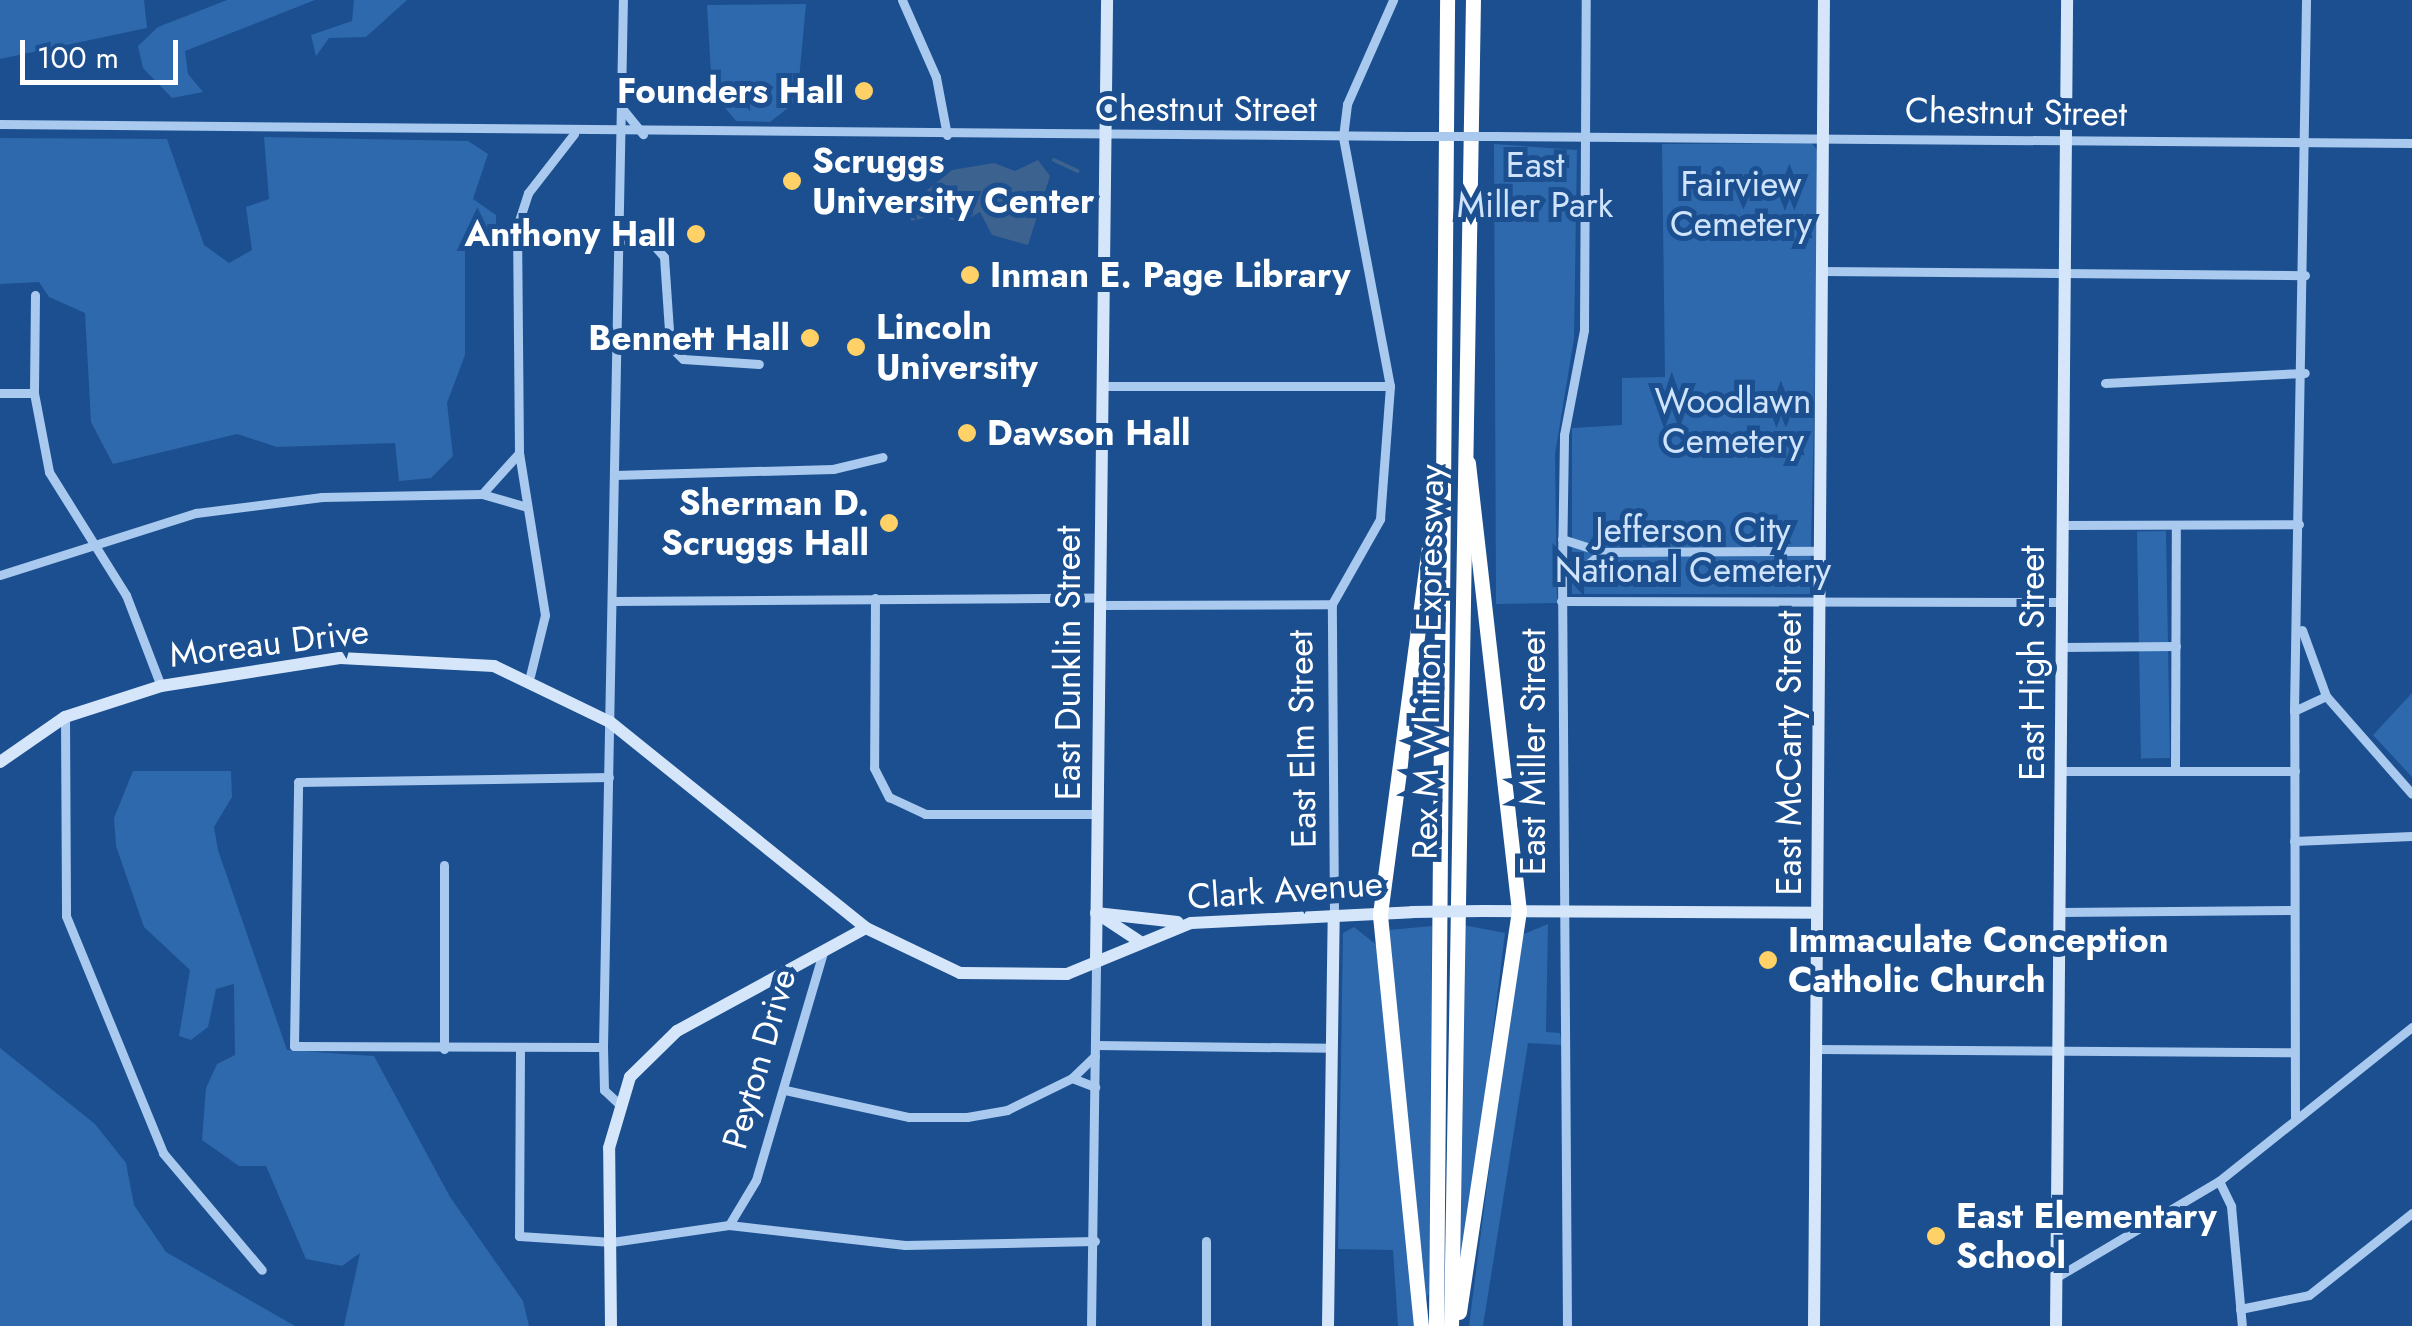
<!DOCTYPE html>
<html>
<head>
<meta charset="utf-8">
<style>
	body { margin:0 }
	#map { position:relative; width:2412px; height:1326px; overflow:hidden; background:#1b4f8f; font-family:Jost,sans-serif }
	div>[style] { position:absolute }
	.green>* { inset:0; background:#2e69ad; transform-origin:0 0 }
	.water>* { inset:0; background:#3c6290 }
	.stream>* { height:4px; margin:-2px; padding:0 2px; transform-origin:2px; border-radius:2px; background:#3c6290 }
	.street>* { height:9px; margin:-4.5px; padding:0 4.5px; transform-origin:4.5px; border-radius:4.5px; background:#a9c9ee }
	.secondary>* { height:12px; margin:-6px; padding:0 6px; transform-origin:6px; border-radius:6px; background:#d6e6fa }
	.highway>* { height:15px; margin:-7.5px; padding:0 7.5px; transform-origin:7.5px; border-radius:7.5px; background:#fff }
	.street-bridge>* { height:9px; margin:-4.5px; padding:0 4.5px; transform-origin:4.5px; border-radius:4.5px; background:#a9c9ee }
	.secondary-bridge>* { height:12px; margin:-6px; padding:0 6px; transform-origin:6px; border-radius:6px; background:#d6e6fa }
	.dots>* { width:28px; height:28px; translate:-50% -50%; box-sizing:border-box; border:5px solid #1b4f8f; border-radius:50% }
	span { translate:-50% -50%; white-space:nowrap; text-align:center; line-height:1.15; -webkit-text-stroke:10px #1b4f8f; paint-order:stroke }
	.poi-label { font-size:35px; color:#fff; font-weight:700 }
	.right { translate:-100% -50%; text-align:right }
	.left { translate:0 -50%; text-align:left }
	.street-label { font-size:35px; color:#fff }
	.park-label { font-size:35px; color:#cfe3fa }
	.scale { position:absolute; left:20px; top:40px; width:158px; height:45px; box-sizing:border-box; border:5px solid #fff; border-top:0; padding-left:12px; font-size:30px; line-height:35px; white-space:nowrap; color:#fff; -webkit-text-stroke:8px #1b4f8f; paint-order:stroke }
</style>
</head>
<body>
<div id="map">
	<div class="green">
		<div style="clip-path:polygon(0 0,144px 0,147px 28px,0 59px)"></div>
		<div style="clip-path:polygon(227px 0,315px 0,185px 51px,188px 74px,203px 92px,172px 98px,143px 68px,138px 46px,158px 27px)"></div>
		<div style="clip-path:polygon(354px 0,407px 0,366px 37px,329px 38px,316px 56px,311px 35px,352px 21px)"></div>
		<div style="clip-path:polygon(806px 4px,797px 101px,770px 122px,736px 121px,712px 92px,707px 5px)"></div>
		<div style="clip-path:polygon(264px 137px,468px 141px,488px 154px,473px 199px,496px 215px,496px 233px,465px 246px,465px 355px,447px 403px,453px 456px,431px 478px,399px 481px,395px 443px,277px 447px,237px 434px,113px 464px,91px 422px,85px 313px,49px 297px,39px 282px,0 284px,0 138px,167px 139px,204px 245px,229px 263px,252px 250px,246px 207px,269px 199px)"></div>
		<div style="clip-path:polygon(1812px 143px,1820px 154px,1810px 594px,1572px 594px,1572px 428px,1622px 425px,1622px 378px,1665px 377px,1662px 144px)"></div>
		<div style="clip-path:polygon(1494px 144px,1577px 150px,1574px 339px,1555px 454px,1557px 603px,1496px 604px)"></div>
		<div style="left:2166px;top:531px;width:227px;height:29px;rotate:89deg"></div>
		<div style="clip-path:polygon(2412px 693px,2412px 777px,2373px 735px)"></div>
		<div style="clip-path:polygon(133px 771px,231px 771px,232px 797px,214px 827px,218px 850px,287px 1050px,374px 1056px,450px 1197px,523px 1301px,529px 1326px,344px 1326px,360px 1253px,342px 1266px,306px 1259px,266px 1166px,239px 1166px,202px 1140px,206px 1088px,217px 1064px,235px 1055px,234px 984px,216px 989px,208px 1027px,191px 1040px,179px 1036px,190px 970px,144px 927px,116px 846px,114px 818px)"></div>
		<div style="clip-path:polygon(1548px 924px,1546px 1032px,1560px 1033px,1562px 1045px,1528px 1043px,1483px 1326px,1469px 1326px,1519px 936px)"></div>
		<div style="clip-path:polygon(1463px 925px,1505px 933px,1463px 1273px,1459px 1258px)"></div>
		<div style="clip-path:polygon(1432px 926px,1429px 1293px,1426px 1300px,1389px 930px)"></div>
		<div style="clip-path:polygon(1354px 927px,1378px 946px,1418px 1326px,1398px 1326px,1393px 1250px,1338px 1249px,1343px 933px)"></div>
		<div style="clip-path:polygon(0 1048px,95px 1124px,126px 1163px,134px 1205px,166px 1252px,295px 1326px,0 1326px)"></div>
	</div>
	<div class="water">
		<div style="clip-path:polygon(1038px 160px,1050px 176px,1028px 245px,992px 235px,980px 212px,959px 224px,941px 214px,911px 221px,910px 204px,952px 170px,994px 163px,1015px 171px)"></div>
	</div>
	<div class="stream">
		<div style="left:1054px;top:160px;width:26px;rotate:25deg"></div>
	</div>
	<div class="street">
		<div style="left:902px;top:0;width:84px;rotate:66.2deg"></div>
		<div style="left:936px;top:77px;width:59px;rotate:79.3deg"></div>
		<div style="left:621px;top:107px;width:35px;rotate:51deg"></div>
		<div style="left:0;top:124px;width:1410px;rotate:0.49deg"></div>
		<div style="left:1495px;top:136px;width:917px;rotate:0.44deg"></div>
		<div style="left:616px;top:239px;width:36px;rotate:6deg"></div>
		<div style="left:652px;top:243px;width:18px;rotate:49deg"></div>
		<div style="left:664px;top:257px;width:89px;rotate:86.1deg"></div>
		<div style="left:670px;top:346px;width:18px;rotate:45deg"></div>
		<div style="left:683px;top:359px;width:76px;rotate:3.8deg"></div>
		<div style="left:1822px;top:271px;width:483px;rotate:0.5deg"></div>
		<div style="left:35px;top:295px;width:98px;rotate:90.6deg"></div>
		<div style="left:34px;top:393px;width:80px;rotate:79.2deg"></div>
		<div style="left:49px;top:472px;width:145px;rotate:58deg"></div>
		<div style="left:126px;top:595px;width:97px;rotate:69deg"></div>
		<div style="left:2105px;top:383px;width:200px;rotate:-2.9deg"></div>
		<div style="left:1103px;top:386px;width:287px"></div>
		<div style="left:0;top:393px;width:34px"></div>
		<div style="left:614px;top:475px;width:219px;rotate:-1.6deg"></div>
		<div style="left:833px;top:469px;width:51px;rotate:-13.5deg"></div>
		<div style="left:482px;top:494px;width:55px;rotate:-47.9deg"></div>
		<div style="left:2063px;top:525px;width:236px;rotate:-0.2deg"></div>
		<div style="left:1562px;top:539px;width:43px;rotate:17.6deg"></div>
		<div style="left:1603px;top:552px;width:217px;rotate:-0.3deg"></div>
		<div style="left:1562px;top:566px;width:22px;rotate:3deg"></div>
		<div style="left:1584px;top:567px;width:24px;rotate:-38deg"></div>
		<div style="left:0;top:575px;width:206px;rotate:-17.6deg"></div>
		<div style="left:196px;top:513px;width:127px;rotate:-7.2deg"></div>
		<div style="left:322px;top:497px;width:160px;rotate:-1.1deg"></div>
		<div style="left:482px;top:494px;width:47px;rotate:16.1deg"></div>
		<div style="left:875px;top:598px;width:170px;rotate:90.3deg"></div>
		<div style="left:874px;top:768px;width:33px;rotate:63deg"></div>
		<div style="left:889px;top:797px;width:40px;rotate:25deg"></div>
		<div style="left:925px;top:814px;width:172px"></div>
		<div style="left:613px;top:601px;width:486px;rotate:-0.4deg"></div>
		<div style="left:1561px;top:601px;width:500px;rotate:0.11deg"></div>
		<div style="left:1099px;top:605px;width:233px;rotate:-0.2deg"></div>
		<div style="left:2302px;top:630px;width:70px;rotate:70deg"></div>
		<div style="left:2326px;top:696px;width:130px;rotate:48.7deg"></div>
		<div style="left:2062px;top:647px;width:114px;rotate:-0.5deg"></div>
		<div style="left:530px;top:676px;width:63px;rotate:-76.2deg"></div>
		<div style="left:545px;top:615px;width:164px;rotate:-99.1deg"></div>
		<div style="left:519px;top:453px;width:226px;rotate:-90.5deg"></div>
		<div style="left:517px;top:227px;width:36px;rotate:-72deg"></div>
		<div style="left:528px;top:193px;width:75px;rotate:-52.1deg"></div>
		<div style="left:2294px;top:711px;width:711px;rotate:-89.03deg"></div>
		<div style="left:65px;top:717px;width:199px;rotate:89.7deg"></div>
		<div style="left:66px;top:916px;width:256px;rotate:67.7deg"></div>
		<div style="left:163px;top:1153px;width:153px;rotate:49.8deg"></div>
		<div style="left:2175px;top:770px;width:245px;rotate:-89.8deg"></div>
		<div style="left:2061px;top:771px;width:234px"></div>
		<div style="left:2294px;top:841px;width:118px;rotate:-2.4deg"></div>
		<div style="left:444px;top:865px;width:184px;rotate:90deg"></div>
		<div style="left:2059px;top:912px;width:234px;rotate:-0.5deg"></div>
		<div style="left:1334px;top:916px;width:312px;rotate:-90.4deg"></div>
		<div style="left:1332px;top:604px;width:98px;rotate:-60.5deg"></div>
		<div style="left:1380px;top:519px;width:133px;rotate:-85.7deg"></div>
		<div style="left:1390px;top:386px;width:253px;rotate:-100.7deg"></div>
		<div style="left:1343px;top:137px;width:33px;rotate:-83deg"></div>
		<div style="left:1347px;top:104px;width:114px;rotate:-66.1deg"></div>
		<div style="left:1096px;top:1045px;width:234px;rotate:0.7deg"></div>
		<div style="left:603px;top:1047px;width:309px;rotate:-179.8deg"></div>
		<div style="left:294px;top:1046px;width:264px;rotate:-89.1deg"></div>
		<div style="left:298px;top:782px;width:311px;rotate:-0.9deg"></div>
		<div style="left:520px;top:1048px;width:188px;rotate:90.3deg"></div>
		<div style="left:519px;top:1236px;width:93px;rotate:3.7deg"></div>
		<div style="left:612px;top:1242px;width:118px;rotate:-8.3deg"></div>
		<div style="left:729px;top:1225px;width:177px;rotate:6.5deg"></div>
		<div style="left:905px;top:1245px;width:190px;rotate:-1.2deg"></div>
		<div style="left:1816px;top:1049px;width:477px;rotate:0.4deg"></div>
		<div style="left:1072px;top:1078px;width:32px;rotate:-44deg"></div>
		<div style="left:785px;top:1090px;width:127px;rotate:12.3deg"></div>
		<div style="left:909px;top:1117px;width:58px"></div>
		<div style="left:967px;top:1117px;width:41px;rotate:-9.9deg"></div>
		<div style="left:1007px;top:1110px;width:72px;rotate:-26.2deg"></div>
		<div style="left:1072px;top:1078px;width:25px;rotate:21deg"></div>
		<div style="left:618px;top:1103px;width:19px;rotate:-137deg"></div>
		<div style="left:604px;top:1090px;width:43px;rotate:-91.3deg"></div>
		<div style="left:603px;top:1047px;width:1047px;rotate:-88.91deg"></div>
		<div style="left:2295px;top:1119px;width:408px;rotate:-90.1deg"></div>
		<div style="left:2294px;top:711px;width:35px;rotate:-25deg"></div>
		<div style="left:2219px;top:1181px;width:28px;rotate:64deg"></div>
		<div style="left:2231px;top:1206px;width:121px;rotate:84.8deg"></div>
		<div style="left:729px;top:1225px;width:52px;rotate:-59deg"></div>
		<div style="left:756px;top:1180px;width:238px;rotate:-73.6deg"></div>
		<div style="left:1206px;top:1241px;width:85px;rotate:90deg"></div>
		<div style="left:2057px;top:1277px;width:188px;rotate:-30.7deg"></div>
		<div style="left:2219px;top:1181px;width:247px;rotate:-38.6deg"></div>
		<div style="left:2240px;top:1309px;width:70px;rotate:-11.5deg"></div>
		<div style="left:2309px;top:1295px;width:132px;rotate:-38.5deg"></div>
		<div style="left:1091px;top:1326px;width:364px;rotate:-89.2deg"></div>
		<div style="left:1567px;top:1326px;width:760px;rotate:-90.38deg"></div>
		<div style="left:1562px;top:566px;width:131px;rotate:-89.1deg"></div>
		<div style="left:1564px;top:435px;width:107px;rotate:-79.2deg"></div>
		<div style="left:1584px;top:330px;width:330px;rotate:-89.7deg"></div>
	</div>
	<div class="secondary">
		<div style="left:0;top:762px;width:79px;rotate:-34.7deg"></div>
		<div style="left:65px;top:717px;width:101px;rotate:-17.9deg"></div>
		<div style="left:161px;top:686px;width:181px;rotate:-8.9deg"></div>
		<div style="left:340px;top:658px;width:154px;rotate:3deg"></div>
		<div style="left:494px;top:666px;width:129px;rotate:25.8deg"></div>
		<div style="left:610px;top:722px;width:329px;rotate:38.8deg"></div>
		<div style="left:866px;top:928px;width:104px;rotate:25.6deg"></div>
		<div style="left:960px;top:973px;width:107px;rotate:0.5deg"></div>
		<div style="left:1067px;top:974px;width:134px;rotate:-22.4deg"></div>
		<div style="left:1191px;top:923px;width:221px;rotate:-2.8deg"></div>
		<div style="left:1483px;top:911px;width:334px;rotate:0.3deg"></div>
		<div style="left:1096px;top:913px;width:82px;rotate:6.3deg"></div>
		<div style="left:1098px;top:914px;width:49px;rotate:33.4deg"></div>
		<div style="left:1096px;top:962px;width:962px;rotate:-89.34deg"></div>
		<div style="left:611px;top:1326px;width:178px;rotate:-90.6deg"></div>
		<div style="left:609px;top:1148px;width:74px;rotate:-73.5deg"></div>
		<div style="left:630px;top:1077px;width:66px;rotate:-44.4deg"></div>
		<div style="left:677px;top:1031px;width:215px;rotate:-28.6deg"></div>
		<div style="left:1328px;top:1326px;width:410px;rotate:-89.2deg"></div>
		<div style="left:1814px;top:1326px;width:1326px;rotate:-89.57deg"></div>
		<div style="left:2056px;top:1326px;width:1326px;rotate:-89.52deg"></div>
	</div>
	<div class="highway">
		<div style="left:1459px;top:1312px;width:405px;rotate:-81.5deg"></div>
		<div style="left:1519px;top:911px;width:451px;rotate:-96.5deg"></div>
		<div style="left:1421px;top:1326px;width:414px;rotate:-95.7deg"></div>
		<div style="left:1380px;top:914px;width:438px;rotate:-82.4deg"></div>
		<div style="left:1436px;top:1326px;width:1326px;rotate:-89.52deg"></div>
		<div style="left:1451px;top:1326px;width:1326px;rotate:-89.05deg"></div>
	</div>
	<div class="street-bridge">
		<div style="left:1410px;top:136px;width:85px"></div>
	</div>
	<div class="secondary-bridge">
		<div style="left:1412px;top:912px;width:71px;rotate:-0.8deg"></div>
	</div>
	<div class="dots">
		<div style="left:864px;top:91px;background:#ffd166"></div>
		<div style="left:792px;top:181px;background:#ffd166"></div>
		<div style="left:696px;top:234px;background:#ffd166"></div>
		<div style="left:970px;top:275px;background:#ffd166"></div>
		<div style="left:810px;top:338px;background:#ffd166"></div>
		<div style="left:856px;top:347px;background:#ffd166"></div>
		<div style="left:967px;top:433px;background:#ffd166"></div>
		<div style="left:889px;top:523px;background:#ffd166"></div>
		<div style="left:1768px;top:960px;background:#ffd166"></div>
		<div style="left:1936px;top:1236px;background:#ffd166"></div>
	</div>
	<div class="poi-label">
		<span class="right" style="left:844px;top:91px">Founders Hall</span>
		<span class="left" style="left:812px;top:181px">Scruggs<br>University Center</span>
		<span class="right" style="left:676px;top:234px">Anthony Hall</span>
		<span class="left" style="left:990px;top:275px">Inman E. Page Library</span>
		<span class="left" style="left:876px;top:347px">Lincoln<br>University</span>
		<span class="right" style="left:790px;top:338px">Bennett Hall</span>
		<span class="left" style="left:987px;top:433px">Dawson Hall</span>
		<span class="right" style="left:869px;top:523px">Sherman D.<br>Scruggs Hall</span>
		<span class="left" style="left:1788px;top:960px">Immaculate Conception<br>Catholic Church</span>
		<span class="left" style="left:1956px;top:1236px">East Elementary<br>School</span>
	</div>
	<div class="street-label">
		<span style="left:1206px;top:109px">Chestnut Street</span>
		<span style="left:2016px;top:112px;rotate:1deg">Chestnut Street</span>
		<span style="left:269px;top:643px;rotate:-7deg">Moreau Drive</span>
		<span style="left:1428px;top:662px;rotate:-89deg">Rex M Whitton Expressway</span>
		<span style="left:1068px;top:663px;rotate:-90deg">East Dunklin Street</span>
		<span style="left:2032px;top:663px;rotate:-90deg">East High Street</span>
		<span style="left:1302px;top:739px;rotate:-91deg">East Elm Street</span>
		<span style="left:1533px;top:752px;rotate:-90deg">East Miller Street</span>
		<span style="left:1789px;top:753px;rotate:-90deg">East McCarty Street</span>
		<span style="left:1285px;top:890px;rotate:-4deg">Clark Avenue</span>
		<span style="left:759px;top:1059px;rotate:-74deg">Peyton Drive</span>
	</div>
	<div class="park-label">
		<span style="left:1535px;top:185px">East<br>Miller Park</span>
		<span style="left:1741px;top:204px">Fairview<br>Cemetery</span>
		<span style="left:1733px;top:421px">Woodlawn<br>Cemetery</span>
		<span style="left:1693px;top:550px">Jefferson City<br>National Cemetery</span>
	</div>
	<div class="scale">100 m</div>
</div>
</body>
</html>
